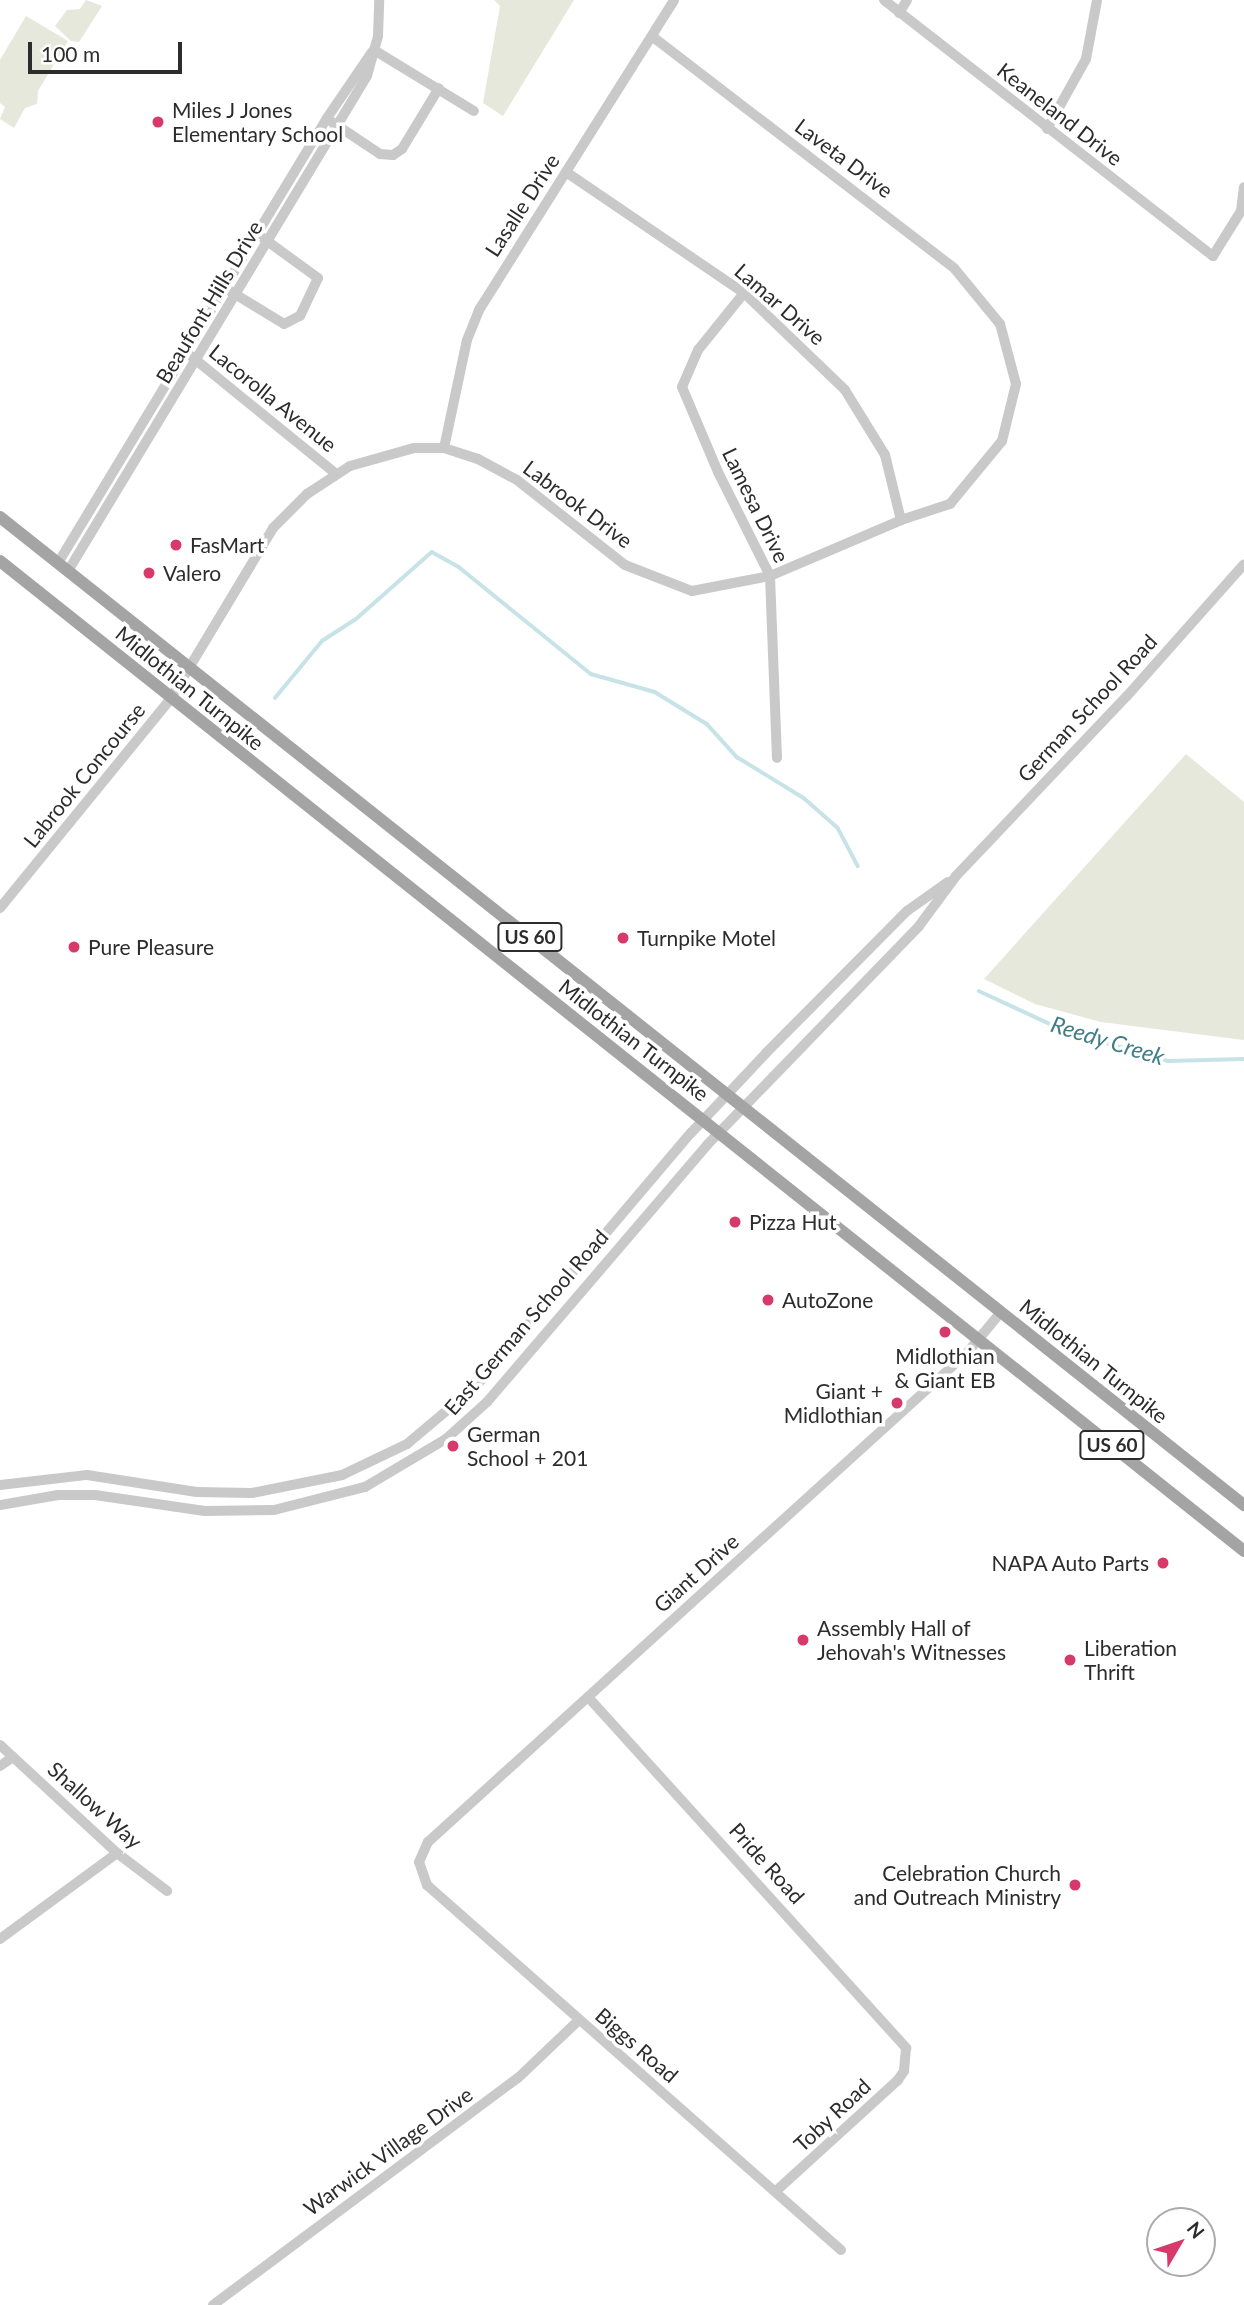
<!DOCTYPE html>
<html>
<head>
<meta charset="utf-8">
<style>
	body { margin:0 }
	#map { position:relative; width:1244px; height:2305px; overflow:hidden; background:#fff; font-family:Lato,sans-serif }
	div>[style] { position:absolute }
	.green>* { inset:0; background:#e5e8da }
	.stream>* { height:3.5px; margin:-1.75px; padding:0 1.75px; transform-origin:1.75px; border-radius:1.75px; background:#c7e3e7 }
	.minor>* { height:10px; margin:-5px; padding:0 5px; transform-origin:5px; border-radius:5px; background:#c9c9c9 }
	.major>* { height:12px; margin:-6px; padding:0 6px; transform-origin:6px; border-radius:6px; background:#a4a4a4 }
	.dots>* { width:19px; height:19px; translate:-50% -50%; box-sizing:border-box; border:4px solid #fff; border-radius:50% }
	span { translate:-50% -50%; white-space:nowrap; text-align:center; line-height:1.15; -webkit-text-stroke:7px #fff; paint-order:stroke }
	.shield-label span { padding:2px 5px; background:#fff; border:2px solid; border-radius:5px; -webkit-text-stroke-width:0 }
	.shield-label { font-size:19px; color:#2c2c2c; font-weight:700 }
	.poi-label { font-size:21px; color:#2c2c2c }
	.left { translate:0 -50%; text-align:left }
	.right { translate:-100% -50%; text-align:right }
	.street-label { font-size:21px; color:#2c2c2c }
	.water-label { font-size:23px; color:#407d87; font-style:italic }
	.north { position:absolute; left:1146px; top:2207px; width:70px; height:70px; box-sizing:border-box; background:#fff; border:2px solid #ababab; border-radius:50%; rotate:51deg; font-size:19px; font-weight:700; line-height:28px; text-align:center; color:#2c2c2c }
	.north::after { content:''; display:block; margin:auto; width:24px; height:32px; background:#d7396b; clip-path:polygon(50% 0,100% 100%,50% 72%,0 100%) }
	.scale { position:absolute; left:28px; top:42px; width:154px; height:32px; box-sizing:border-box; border:4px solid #2c2c2c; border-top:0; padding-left:9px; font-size:21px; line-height:24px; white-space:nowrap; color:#2c2c2c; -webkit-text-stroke:5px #fff; paint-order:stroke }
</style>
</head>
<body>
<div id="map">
	<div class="green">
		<div style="clip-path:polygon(86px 0,102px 6px,79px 42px,71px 41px,55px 26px,67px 10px,80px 9px)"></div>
		<div style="clip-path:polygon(494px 0,574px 0,503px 116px,483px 103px,500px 6px)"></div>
		<div style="clip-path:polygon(26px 16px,68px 41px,38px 91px,37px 104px,25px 108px,14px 128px,0 119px,5px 107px,0 103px,0 60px)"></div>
		<div style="clip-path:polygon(1186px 754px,1244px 802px,1244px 1040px,1101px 1022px,1035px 1004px,984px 979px)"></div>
	</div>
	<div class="stream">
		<div style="left:275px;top:698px;width:74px;rotate:-50.5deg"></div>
		<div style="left:322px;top:641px;width:40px;rotate:-32.9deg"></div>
		<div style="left:356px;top:619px;width:101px;rotate:-41.4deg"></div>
		<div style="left:432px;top:552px;width:31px;rotate:29deg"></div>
		<div style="left:459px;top:567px;width:170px;rotate:39deg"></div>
		<div style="left:591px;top:674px;width:66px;rotate:15.7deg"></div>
		<div style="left:655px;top:692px;width:61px;rotate:31.6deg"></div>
		<div style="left:707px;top:724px;width:45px;rotate:47.7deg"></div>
		<div style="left:737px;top:757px;width:79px;rotate:31.5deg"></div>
		<div style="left:804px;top:798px;width:45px;rotate:41.4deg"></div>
		<div style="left:838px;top:828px;width:43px;rotate:62.2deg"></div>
		<div style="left:979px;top:991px;width:95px;rotate:24.9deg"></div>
		<div style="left:1065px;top:1031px;width:107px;rotate:16.2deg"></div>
		<div style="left:1168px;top:1061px;width:76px;rotate:-1.5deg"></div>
	</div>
	<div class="minor">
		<div style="left:884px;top:0;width:417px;rotate:37.9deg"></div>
		<div style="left:1213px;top:256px;width:53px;rotate:-58.1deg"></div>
		<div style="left:1241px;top:211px;width:24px;rotate:-83deg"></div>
		<div style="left:899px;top:13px;width:15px;rotate:-58deg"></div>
		<div style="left:374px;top:50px;width:117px;rotate:31.4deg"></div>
		<div style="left:332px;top:122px;width:58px;rotate:33.7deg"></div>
		<div style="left:380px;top:154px;width:13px;rotate:4deg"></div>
		<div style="left:393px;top:155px;width:11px;rotate:-34deg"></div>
		<div style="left:402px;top:149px;width:71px;rotate:-58.8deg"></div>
		<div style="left:1047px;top:129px;width:80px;rotate:-60.9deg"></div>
		<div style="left:1086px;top:59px;width:60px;rotate:-79.4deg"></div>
		<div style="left:566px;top:172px;width:215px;rotate:34.2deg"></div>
		<div style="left:744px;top:293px;width:140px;rotate:43.8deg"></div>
		<div style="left:845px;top:390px;width:76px;rotate:58.4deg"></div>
		<div style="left:885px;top:455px;width:67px;rotate:76.2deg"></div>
		<div style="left:230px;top:291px;width:63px;rotate:31.4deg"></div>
		<div style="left:284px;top:324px;width:18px;rotate:-27deg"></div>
		<div style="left:300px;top:316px;width:42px;rotate:-64.7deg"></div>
		<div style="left:318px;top:278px;width:68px;rotate:-144deg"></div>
		<div style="left:744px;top:293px;width:73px;rotate:128.9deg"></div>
		<div style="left:698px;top:350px;width:40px;rotate:113.4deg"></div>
		<div style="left:682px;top:387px;width:92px;rotate:67deg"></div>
		<div style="left:718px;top:472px;width:116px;rotate:63.4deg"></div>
		<div style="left:770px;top:576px;width:182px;rotate:87.8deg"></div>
		<div style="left:191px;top:356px;width:187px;rotate:39.1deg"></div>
		<div style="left:444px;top:448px;width:110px;rotate:-78deg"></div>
		<div style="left:467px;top:340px;width:32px;rotate:-68deg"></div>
		<div style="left:479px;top:310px;width:366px;rotate:-57.8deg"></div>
		<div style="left:58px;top:563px;width:520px;rotate:-58.85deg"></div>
		<div style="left:327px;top:118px;width:80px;rotate:-55.7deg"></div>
		<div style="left:68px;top:571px;width:578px;rotate:-58.87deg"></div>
		<div style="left:367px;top:76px;width:41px;rotate:-74.6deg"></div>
		<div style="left:378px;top:36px;width:36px;rotate:-88deg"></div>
		<div style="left:0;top:908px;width:271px;rotate:-50.8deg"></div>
		<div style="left:171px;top:698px;width:198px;rotate:-59deg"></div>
		<div style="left:273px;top:528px;width:48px;rotate:-45deg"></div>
		<div style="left:307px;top:494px;width:51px;rotate:-33.1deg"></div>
		<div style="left:350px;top:466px;width:66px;rotate:-15.7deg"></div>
		<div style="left:414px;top:448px;width:30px"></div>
		<div style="left:444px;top:448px;width:36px;rotate:18deg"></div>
		<div style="left:478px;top:459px;width:44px;rotate:28.3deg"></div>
		<div style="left:517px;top:480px;width:137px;rotate:38.2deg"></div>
		<div style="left:625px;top:565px;width:72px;rotate:21.2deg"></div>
		<div style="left:692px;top:591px;width:79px;rotate:-10.9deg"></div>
		<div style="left:770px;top:576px;width:142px;rotate:-23.1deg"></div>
		<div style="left:901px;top:520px;width:52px;rotate:-18.1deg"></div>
		<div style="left:950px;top:504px;width:82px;rotate:-50.5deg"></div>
		<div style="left:1002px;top:441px;width:59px;rotate:-76.2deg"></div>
		<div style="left:1016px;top:384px;width:62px;rotate:-104.9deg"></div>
		<div style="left:1000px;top:324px;width:72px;rotate:-129.4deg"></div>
		<div style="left:954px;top:268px;width:379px;rotate:-142.5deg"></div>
		<div style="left:0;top:1485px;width:88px;rotate:-6.6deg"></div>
		<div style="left:87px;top:1475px;width:111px;rotate:8.8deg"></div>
		<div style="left:197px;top:1492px;width:55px;rotate:1deg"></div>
		<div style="left:252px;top:1493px;width:92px;rotate:-11.3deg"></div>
		<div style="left:342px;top:1475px;width:72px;rotate:-25.5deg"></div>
		<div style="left:407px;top:1444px;width:92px;rotate:-40.1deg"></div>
		<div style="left:477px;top:1385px;width:331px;rotate:-49.7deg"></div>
		<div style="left:691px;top:1133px;width:110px;rotate:-46.8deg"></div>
		<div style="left:766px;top:1053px;width:200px;rotate:-45.2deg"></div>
		<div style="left:907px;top:911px;width:50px;rotate:-35.3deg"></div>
		<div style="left:0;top:1505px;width:59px;rotate:-9.8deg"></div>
		<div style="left:58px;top:1495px;width:37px"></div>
		<div style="left:95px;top:1495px;width:111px;rotate:8.3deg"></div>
		<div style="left:205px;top:1511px;width:69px;rotate:-0.8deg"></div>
		<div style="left:274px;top:1510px;width:94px;rotate:-14.2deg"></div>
		<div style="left:365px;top:1487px;width:94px;rotate:-30.7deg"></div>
		<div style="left:446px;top:1439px;width:55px;rotate:-42.1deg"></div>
		<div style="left:487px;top:1402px;width:338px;rotate:-49.4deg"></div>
		<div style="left:707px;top:1145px;width:305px;rotate:-45.9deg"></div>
		<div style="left:919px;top:926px;width:62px;rotate:-53.5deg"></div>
		<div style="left:956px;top:876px;width:248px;rotate:-46.5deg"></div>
		<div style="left:1127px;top:696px;width:176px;rotate:-48.4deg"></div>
		<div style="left:588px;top:1697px;width:474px;rotate:47.8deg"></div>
		<div style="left:906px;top:2048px;width:23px;rotate:95deg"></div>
		<div style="left:904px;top:2071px;width:11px;rotate:124deg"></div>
		<div style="left:898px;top:2080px;width:166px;rotate:137.7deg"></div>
		<div style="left:0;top:1745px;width:159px;rotate:42.7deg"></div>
		<div style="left:117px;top:1853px;width:63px;rotate:37.2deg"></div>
		<div style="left:0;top:1766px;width:16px;rotate:-35deg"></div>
		<div style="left:0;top:1939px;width:145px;rotate:-36.3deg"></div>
		<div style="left:841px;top:2250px;width:552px;rotate:-138.6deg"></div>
		<div style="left:427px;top:1885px;width:24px;rotate:-109deg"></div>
		<div style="left:419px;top:1862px;width:22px;rotate:-66deg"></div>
		<div style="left:428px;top:1842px;width:729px;rotate:-42.22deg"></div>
		<div style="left:968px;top:1352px;width:52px;rotate:-50.5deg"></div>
		<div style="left:213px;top:2305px;width:380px;rotate:-36.7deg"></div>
		<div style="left:518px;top:2078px;width:84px;rotate:-43.6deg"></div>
	</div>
	<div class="major">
		<div style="left:0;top:517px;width:1589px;rotate:38.46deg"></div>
		<div style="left:0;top:561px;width:1590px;rotate:38.51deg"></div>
	</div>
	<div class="dots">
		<div style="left:158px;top:122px;background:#d7396b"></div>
		<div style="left:176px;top:545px;background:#d7396b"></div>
		<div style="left:149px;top:573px;background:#d7396b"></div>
		<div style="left:623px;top:938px;background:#d7396b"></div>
		<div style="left:74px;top:947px;background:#d7396b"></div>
		<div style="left:735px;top:1222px;background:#d7396b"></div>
		<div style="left:768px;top:1300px;background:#d7396b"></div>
		<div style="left:945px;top:1332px;background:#d7396b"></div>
		<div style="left:897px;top:1403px;background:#d7396b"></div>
		<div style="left:453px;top:1446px;background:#d7396b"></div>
		<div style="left:1163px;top:1563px;background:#d7396b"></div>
		<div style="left:803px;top:1640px;background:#d7396b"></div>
		<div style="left:1070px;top:1660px;background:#d7396b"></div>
		<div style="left:1075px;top:1885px;background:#d7396b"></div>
	</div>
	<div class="shield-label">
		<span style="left:530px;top:937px">US 60</span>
		<span style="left:1112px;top:1445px">US 60</span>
	</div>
	<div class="poi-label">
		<span class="left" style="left:172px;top:122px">Miles J Jones<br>Elementary School</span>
		<span class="left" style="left:190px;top:545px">FasMart</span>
		<span class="left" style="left:163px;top:573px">Valero</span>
		<span class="left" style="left:637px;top:938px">Turnpike Motel</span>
		<span class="left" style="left:88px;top:947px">Pure Pleasure</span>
		<span class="left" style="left:749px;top:1222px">Pizza Hut</span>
		<span class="left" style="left:782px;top:1300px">AutoZone</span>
		<span style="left:945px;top:1368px">Midlothian<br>&amp; Giant EB</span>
		<span class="right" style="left:883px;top:1403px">Giant +<br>Midlothian</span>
		<span class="left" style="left:467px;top:1446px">German<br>School + 201</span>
		<span class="right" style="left:1149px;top:1563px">NAPA Auto Parts</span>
		<span class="left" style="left:817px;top:1640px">Assembly Hall of<br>Jehovah's Witnesses</span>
		<span class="left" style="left:1084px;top:1660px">Liberation<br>Thrift</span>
		<span class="right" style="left:1061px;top:1885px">Celebration Church<br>and Outreach Ministry</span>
	</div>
	<div class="street-label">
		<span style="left:1060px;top:114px;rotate:38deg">Keaneland Drive</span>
		<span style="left:844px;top:158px;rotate:37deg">Laveta Drive</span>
		<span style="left:522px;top:205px;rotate:-57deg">Lasalle Drive</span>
		<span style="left:209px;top:302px;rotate:-59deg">Beaufont Hills Drive</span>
		<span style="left:780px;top:304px;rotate:41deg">Lamar Drive</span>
		<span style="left:273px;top:398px;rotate:39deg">Lacorolla Avenue</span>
		<span style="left:578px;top:504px;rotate:37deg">Labrook Drive</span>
		<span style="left:756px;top:505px;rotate:64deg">Lamesa Drive</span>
		<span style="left:190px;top:688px;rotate:39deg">Midlothian Turnpike</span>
		<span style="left:1087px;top:708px;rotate:-47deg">German School Road</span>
		<span style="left:84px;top:775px;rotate:-51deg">Labrook Concourse</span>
		<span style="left:634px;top:1040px;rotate:38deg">Midlothian Turnpike</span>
		<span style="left:526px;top:1322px;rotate:-49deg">East German School Road</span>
		<span style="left:1094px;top:1361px;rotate:39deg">Midlothian Turnpike</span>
		<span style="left:696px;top:1573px;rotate:-42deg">Giant Drive</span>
		<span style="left:95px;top:1805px;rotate:42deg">Shallow Way</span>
		<span style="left:767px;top:1863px;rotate:48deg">Pride Road</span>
		<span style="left:637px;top:2045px;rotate:41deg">Biggs Road</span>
		<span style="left:832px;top:2115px;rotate:-43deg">Toby Road</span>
		<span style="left:388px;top:2151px;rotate:-36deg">Warwick Village Drive</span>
	</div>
	<div class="water-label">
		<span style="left:1108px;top:1040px;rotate:17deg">Reedy Creek</span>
	</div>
	<div class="north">N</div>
	<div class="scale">100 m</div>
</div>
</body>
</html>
